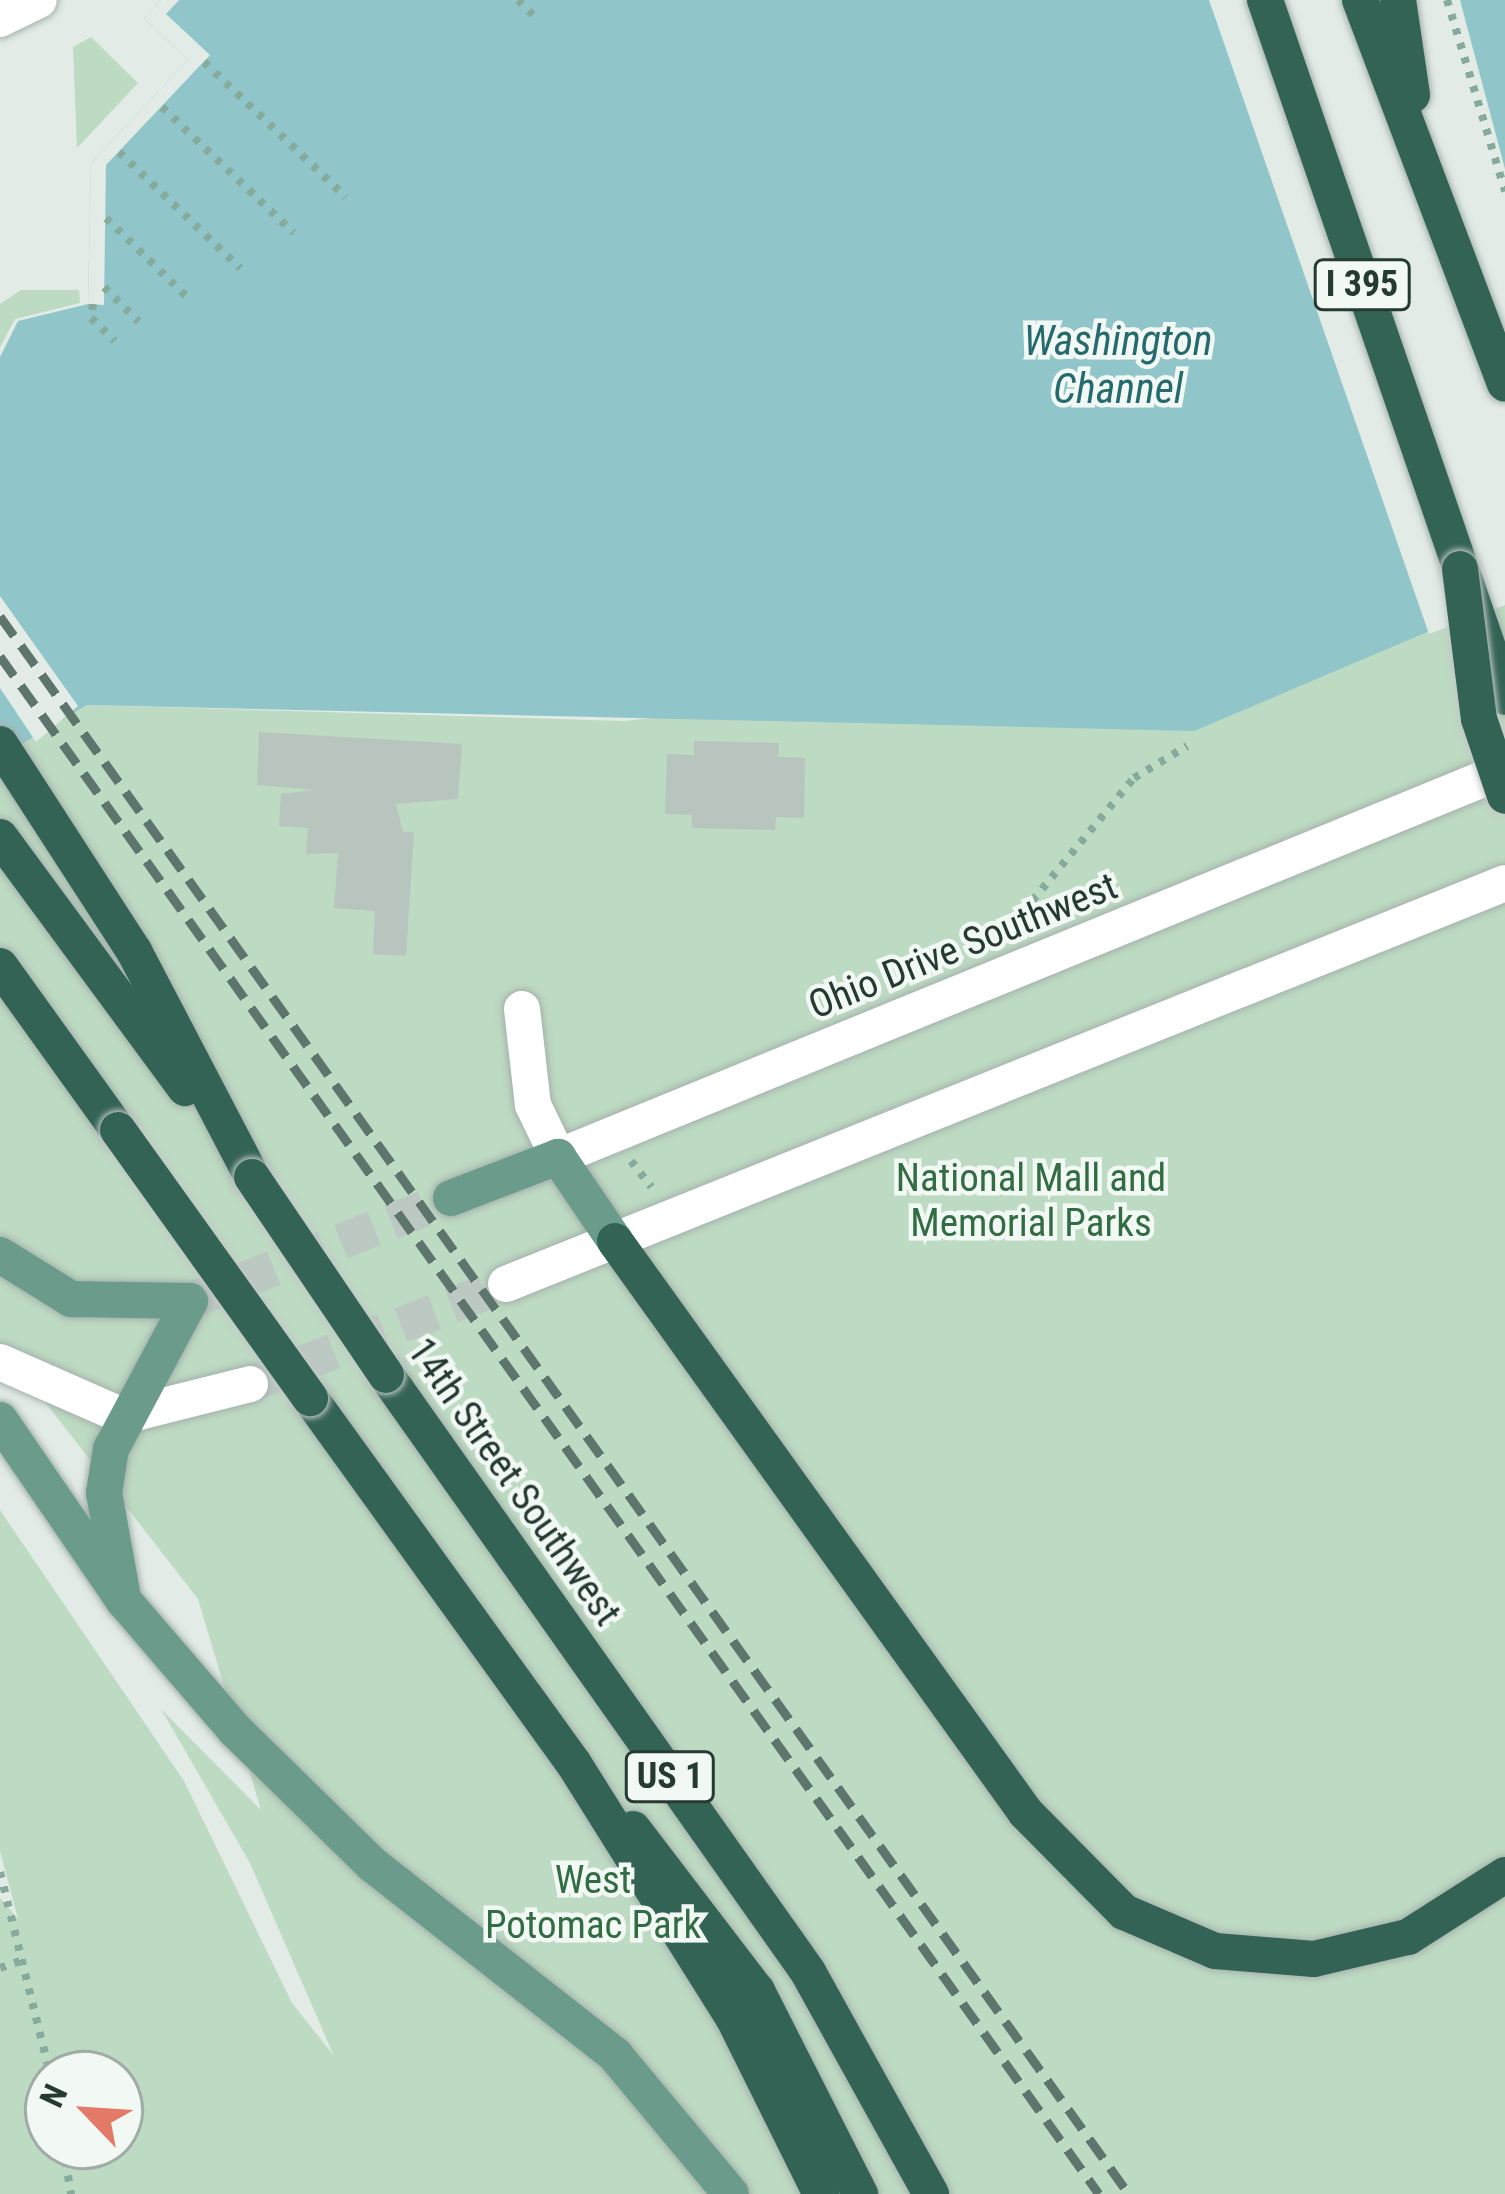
<!DOCTYPE html>
<html>
<head>
<meta charset="utf-8">
<style>
	body { margin:0 }
	#map { position:relative; width:1505px; height:2194px; overflow:hidden; background:#e2ebe6; font-family:"Roboto Condensed",sans-serif }
	div>[style] { position:absolute }
	.green>* { inset:0; background:#bddac2 }
	.water>* { inset:0; background:#90c6ca }
	.pier>* { inset:0; background:#e2ebe6 }
	.building>* { inset:0; background:#b8c5bf }
	.minor-tunnel>* { height:36px; margin-top:-18px; transform-origin:0; background:repeating-linear-gradient(90deg,#bcc8c2 0 36px,transparent 0 54px) }
	.major-tunnel>* { height:36px; margin-top:-18px; transform-origin:0; background:repeating-linear-gradient(90deg,#bcc8c2 0 36px,transparent 0 54px) }
	.path>* { height:8px; margin-top:-4px; transform-origin:0; background:repeating-linear-gradient(90deg,#86ab9c 0 6px,transparent 0 15px) }
	.roads { filter:drop-shadow(0 0 3px #a5b2ac) drop-shadow(0 0 3px #a5b2ac) }
	.minor>* { height:36px; margin:-18px; padding:0 18px; transform-origin:18px; border-radius:18px; background:#fff }
	.major>* { height:36px; margin:-18px; padding:0 18px; transform-origin:18px; border-radius:18px; background:#6b9c8b }
	.highway>* { height:36px; margin:-18px; padding:0 18px; transform-origin:18px; border-radius:18px; background:#336355 }
	.rail>* { height:9px; margin-top:-4.5px; transform-origin:0; background:repeating-linear-gradient(90deg,#5e756d 0 24px,transparent 0 36px) }
	.bridges { filter:drop-shadow(0 0 3px #c2c8c6) drop-shadow(0 0 3px #c2c8c6) }
	.highway-bridge>* { height:36px; margin:-18px; padding:0 18px; transform-origin:18px; border-radius:18px; background:#336355 }
	span { translate:-50% -50%; white-space:nowrap; text-align:center; line-height:1.15; -webkit-text-stroke:9px #f2f8f4; paint-order:stroke }
	.shield-label span { padding:3px 9px; background:#f2f8f4; border:3px solid; border-radius:9px; -webkit-text-stroke-width:0 }
	.shield-label { font-size:36px; color:#243a32; font-weight:700 }
	.street-label { font-size:39px; color:#243a32 }
	.park-label { font-size:39px; color:#326c43 }
	.water-label { font-size:42px; color:#246a6f; font-style:italic }
	.north { position:absolute; left:24px; top:2050px; width:120px; height:120px; box-sizing:border-box; background:#f2f8f4; border:3px solid #a0aca6; border-radius:50%; rotate:295deg; font-size:33px; font-weight:700; line-height:48px; text-align:center; color:#243a32 }
	.north::after { content:''; display:block; margin:auto; width:42px; height:54px; background:#e37a67; clip-path:polygon(50% 0,100% 100%,50% 72%,0 100%) }
</style>
</head>
<body>
<div id="map">
	<div class="green">
		<div style="clip-path:polygon(91px 37px,138px 83px,77px 148px,73px 47px)"></div>
		<div style="clip-path:polygon(21px 290px,79px 290px,80px 303px,15px 319px,0 347px,0 304px)"></div>
		<div style="clip-path:polygon(evenodd,1505px 599px,1505px 2194px,0 2194px,0 1898px,18px 1919px,0 1851px,0 1510px,184px 1781px,292px 2003px,334px 2056px,250px 1863px,161px 1709px,261px 1810px,198px 1599px,0 1344px,0 755px,87px 705px,624px 721px,1411px 635px,1505px 599px,48px 2074px,120px 2074px,120px 2146px,48px 2146px,48px 2074px)"></div>
	</div>
	<div class="water">
		<div style="clip-path:polygon(161px 0,1505px 0,1505px 599px,1194px 731px,87px 705px,0 757px,0 357px,18px 321px,88px 304px,91px 163px,188px 60px,144px 18px)"></div>
	</div>
	<div class="pier">
		<div style="clip-path:polygon(161px 0,179px 0,166px 14px,210px 55px,106px 165px,104px 305px,88px 304px,91px 163px,188px 60px,144px 18px)"></div>
		<div style="clip-path:polygon(1209px 0,1460px 0,1505px 169px,1505px 605px,1429px 634px)"></div>
		<div style="clip-path:polygon(0 596px,78px 706px,36px 742px,0 688px)"></div>
	</div>
	<div class="building">
		<div style="clip-path:polygon(259px 732px,462px 744px,458px 799px,396px 804px,403px 832px,414px 832px,406px 956px,373px 954px,375px 911px,334px 908px,338px 853px,306px 854px,308px 828px,279px 826px,281px 794px,315px 790px,257px 785px)"></div>
		<div style="clip-path:polygon(694px 741px,779px 743px,778px 757px,805px 758px,804px 818px,776px 817px,775px 830px,692px 828px,692px 815px,665px 814px,667px 754px,694px 755px)"></div>
	</div>
	<div class="minor-tunnel">
		<div style="left:250px;top:1384px;width:275px;rotate:-21.3deg"></div>
	</div>
	<div class="major-tunnel">
		<div style="left:190px;top:1301px;width:281px;rotate:-21.5deg"></div>
	</div>
	<div class="path">
		<div style="left:518px;top:0;width:28px;rotate:45deg"></div>
		<div style="left:1447px;top:0;width:200px;rotate:73.1deg"></div>
		<div style="left:204px;top:62px;width:196px;rotate:43.6deg"></div>
		<div style="left:162px;top:107px;width:182px;rotate:43.7deg"></div>
		<div style="left:119px;top:152px;width:168px;rotate:43.8deg"></div>
		<div style="left:106px;top:218px;width:119px;rotate:44.3deg"></div>
		<div style="left:104px;top:287px;width:49px;rotate:45deg"></div>
		<div style="left:93px;top:304px;width:14px;rotate:98deg"></div>
		<div style="left:91px;top:318px;width:33px;rotate:44deg"></div>
		<div style="left:1023px;top:912px;width:174px;rotate:-50.4deg"></div>
		<div style="left:1134px;top:778px;width:62px;rotate:-31.1deg"></div>
		<div style="left:631px;top:1161px;width:33px;rotate:52deg"></div>
		<div style="left:0;top:1872px;width:208px;rotate:76.1deg"></div>
		<div style="left:0;top:1968px;width:24px;rotate:-19deg"></div>
		<div style="left:63px;top:2146px;width:49px;rotate:80.5deg"></div>
	</div>
	<div class="roads">
		<div class="minor">
			<div style="left:0;top:19px;width:43px;rotate:-26deg"></div>
			<div style="left:522px;top:1009px;width:97px;rotate:83.5deg"></div>
			<div style="left:533px;top:1105px;width:58px;rotate:64.3deg"></div>
			<div style="left:558px;top:1157px;width:1023px;rotate:-22.23deg"></div>
			<div style="left:506px;top:1284px;width:1076px;rotate:-21.87deg"></div>
			<div style="left:0;top:1362px;width:134px;rotate:23.7deg"></div>
			<div style="left:123px;top:1416px;width:131px;rotate:-14.1deg"></div>
		</div>
		<div class="major">
			<div style="left:451px;top:1198px;width:115px;rotate:-21deg"></div>
			<div style="left:558px;top:1157px;width:102px;rotate:55.8deg"></div>
			<div style="left:0;top:1255px;width:84px;rotate:31.8deg"></div>
			<div style="left:71px;top:1299px;width:119px;rotate:1deg"></div>
			<div style="left:0;top:1420px;width:219px;rotate:55.6deg"></div>
			<div style="left:124px;top:1601px;width:170px;rotate:49.3deg"></div>
			<div style="left:235px;top:1730px;width:193px;rotate:44.4deg"></div>
			<div style="left:373px;top:1865px;width:308px;rotate:38.1deg"></div>
			<div style="left:615px;top:2055px;width:181px;rotate:50.2deg"></div>
			<div style="left:122px;top:1592px;width:101px;rotate:-100.3deg"></div>
			<div style="left:104px;top:1493px;width:45px;rotate:-81deg"></div>
			<div style="left:111px;top:1449px;width:168px;rotate:-61.9deg"></div>
		</div>
		<div class="highway">
			<div style="left:1265px;top:0;width:737px;rotate:71deg"></div>
			<div style="left:1360px;top:0;width:410px;rotate:69.3deg"></div>
			<div style="left:1398px;top:0;width:96px;rotate:81.6deg"></div>
			<div style="left:0;top:744px;width:247px;rotate:57.1deg"></div>
			<div style="left:134px;top:951px;width:255px;rotate:62.4deg"></div>
			<div style="left:0;top:837px;width:312px;rotate:53.6deg"></div>
			<div style="left:0;top:966px;width:202px;rotate:54.3deg"></div>
			<div style="left:615px;top:1241px;width:704px;rotate:54.3deg"></div>
			<div style="left:1026px;top:1813px;width:139px;rotate:45.3deg"></div>
			<div style="left:1124px;top:1912px;width:99px;rotate:23.2deg"></div>
			<div style="left:1215px;top:1951px;width:99px;rotate:4.6deg"></div>
			<div style="left:1314px;top:1959px;width:97px;rotate:-13.2deg"></div>
			<div style="left:1408px;top:1937px;width:115px;rotate:-32.6deg"></div>
			<div style="left:386px;top:1375px;width:731px;rotate:54.74deg"></div>
			<div style="left:808px;top:1972px;width:254px;rotate:61deg"></div>
			<div style="left:310px;top:1398px;width:451px;rotate:54.2deg"></div>
			<div style="left:574px;top:1764px;width:299px;rotate:57.9deg"></div>
			<div style="left:733px;top:2017px;width:198px;rotate:63.6deg"></div>
			<div style="left:633px;top:1829px;width:204px;rotate:52.6deg"></div>
			<div style="left:757px;top:1991px;width:228px;rotate:63.1deg"></div>
		</div>
	</div>
	<div class="rail">
		<div style="left:0;top:616px;width:1940px;rotate:54.42deg"></div>
		<div style="left:0;top:656px;width:1890px;rotate:54.45deg"></div>
	</div>
	<div class="bridges">
		<div class="highway-bridge">
			<div style="left:1460px;top:569px;width:151px;rotate:82.8deg"></div>
			<div style="left:1479px;top:719px;width:81px;rotate:71.3deg"></div>
			<div style="left:118px;top:1130px;width:330px;rotate:54.4deg"></div>
			<div style="left:252px;top:1177px;width:239px;rotate:55.9deg"></div>
		</div>
	</div>
	<div class="shield-label">
		<span style="left:1362px;top:285px">I 395</span>
		<span style="left:670px;top:1777px">US 1</span>
	</div>
	<div class="street-label">
		<span style="left:963px;top:946px;rotate:-22deg">Ohio Drive Southwest</span>
		<span style="left:514px;top:1482px;rotate:55deg">14th Street Southwest</span>
	</div>
	<div class="park-label">
		<span style="left:1031px;top:1201px">National Mall and<br>Memorial Parks</span>
		<span style="left:593px;top:1903px">West<br>Potomac Park</span>
	</div>
	<div class="water-label">
		<span style="left:1118px;top:365px">Washington<br>Channel</span>
	</div>
	<div class="north">N</div>
</div>
</body>
</html>
